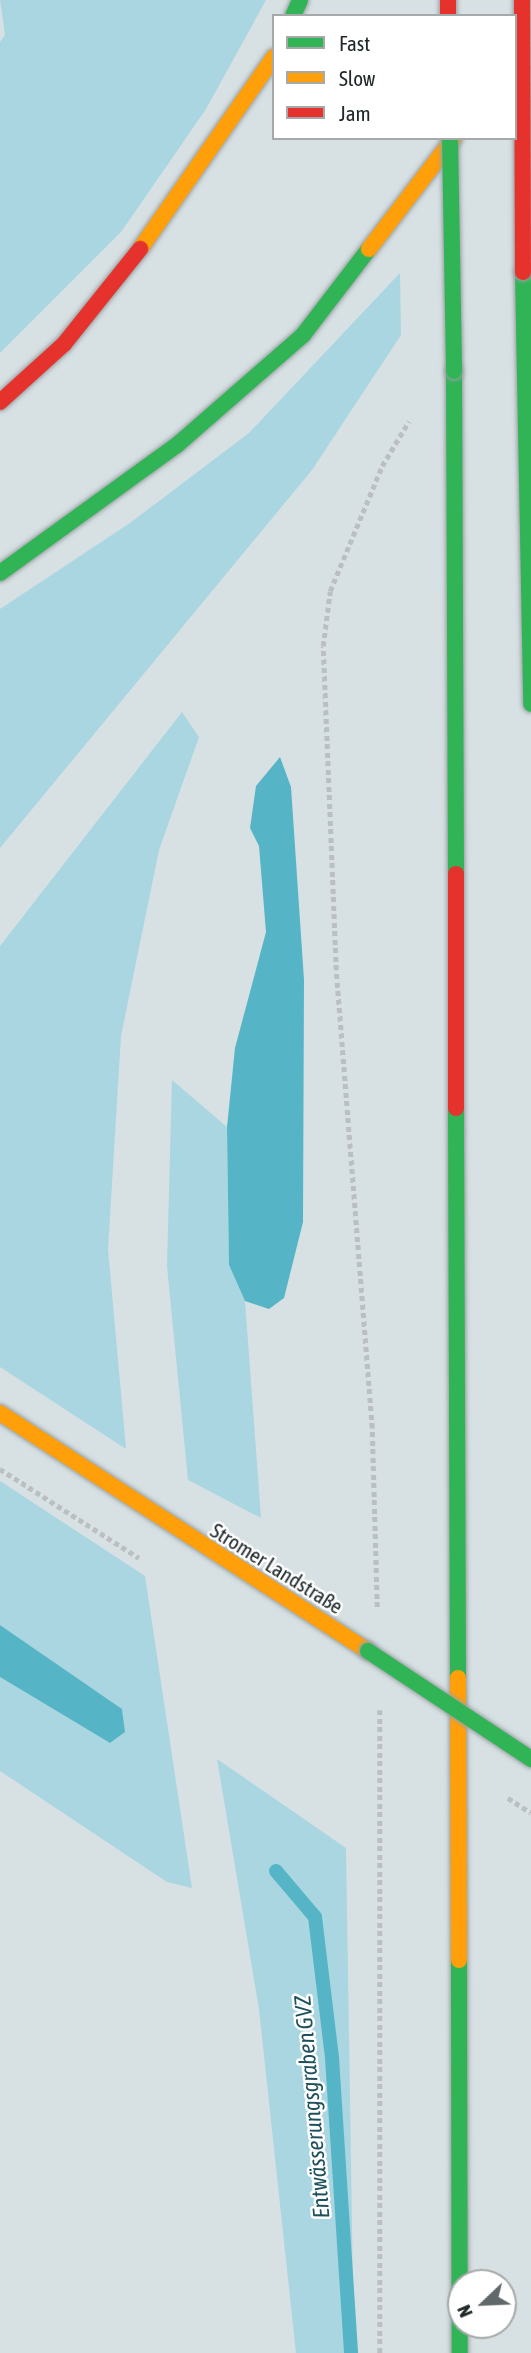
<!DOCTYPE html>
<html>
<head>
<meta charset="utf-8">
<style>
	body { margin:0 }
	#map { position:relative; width:531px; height:2353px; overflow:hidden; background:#d7e0e3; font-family:"Asap Condensed",sans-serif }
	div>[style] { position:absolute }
	.green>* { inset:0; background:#a9d6e1 }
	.water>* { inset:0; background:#55b5c6 }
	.stream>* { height:14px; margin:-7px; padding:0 7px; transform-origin:7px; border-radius:7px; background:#55b5c6 }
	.path>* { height:4.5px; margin-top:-2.25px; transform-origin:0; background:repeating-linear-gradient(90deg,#bbbfc0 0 5px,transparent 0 8.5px) }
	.roads { filter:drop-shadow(0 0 2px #99a1a3) drop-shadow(0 0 2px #99a1a3) }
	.fast>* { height:16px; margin:-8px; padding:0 8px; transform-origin:8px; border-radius:8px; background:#30b455 }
	.slow>* { height:16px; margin:-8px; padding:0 8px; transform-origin:8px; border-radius:8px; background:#ff9f0a }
	.jam>* { height:16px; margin:-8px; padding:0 8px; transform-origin:8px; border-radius:8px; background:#e5322d }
	.path-bridge>* { height:4.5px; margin-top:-2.25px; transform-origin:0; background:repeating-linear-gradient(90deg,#bbbfc0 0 5px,transparent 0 8.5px) }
	.bridges { filter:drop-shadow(0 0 2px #99a1a3) drop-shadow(0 0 2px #99a1a3) }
	.fast-bridge>* { height:16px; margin:-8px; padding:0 8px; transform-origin:8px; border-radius:8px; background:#30b455 }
	.jam-bridge>* { height:16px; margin:-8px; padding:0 8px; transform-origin:8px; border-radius:8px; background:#e5322d }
	span { translate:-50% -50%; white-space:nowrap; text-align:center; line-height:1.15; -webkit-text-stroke:5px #fff; paint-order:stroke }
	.street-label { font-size:21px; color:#202829 }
	.water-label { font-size:23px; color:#1f515c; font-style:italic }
	.legend { position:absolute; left:272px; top:14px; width:245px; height:126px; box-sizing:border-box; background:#fff; border:2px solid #a6a9a9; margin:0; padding:9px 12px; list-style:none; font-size:21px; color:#202829 }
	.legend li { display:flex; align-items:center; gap:14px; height:35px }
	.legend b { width:35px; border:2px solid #a6a9a9 }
	.north { position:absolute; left:447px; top:2269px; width:70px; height:70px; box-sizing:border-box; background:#fff; border:2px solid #a6a9a9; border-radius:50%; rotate:247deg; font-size:19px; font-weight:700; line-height:28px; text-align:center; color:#202829 }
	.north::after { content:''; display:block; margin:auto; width:24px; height:32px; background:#60686a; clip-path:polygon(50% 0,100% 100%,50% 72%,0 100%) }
</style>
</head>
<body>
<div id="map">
	<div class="green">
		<div style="clip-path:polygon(0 0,266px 0,206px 109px,121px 232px,0 353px,0 42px,5px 35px)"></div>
		<div style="clip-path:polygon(400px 273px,401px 335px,312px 470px,0 848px,0 609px,130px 523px,249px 433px)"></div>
		<div style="clip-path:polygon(182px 712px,199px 737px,159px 850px,121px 1036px,108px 1249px,126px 1449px,0 1367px,0 946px)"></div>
		<div style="clip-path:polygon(172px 1080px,227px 1127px,229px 1265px,245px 1301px,261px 1518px,188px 1480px,167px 1266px)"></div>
		<div style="clip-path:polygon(0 1481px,145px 1576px,192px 1888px,167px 1882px,0 1771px,0 1677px,110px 1743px,125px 1732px,122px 1709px,0 1625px)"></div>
		<div style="clip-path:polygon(217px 1759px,346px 1848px,354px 2353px,296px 2353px,259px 2009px)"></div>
	</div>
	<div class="water">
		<div style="clip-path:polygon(280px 757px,291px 787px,304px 980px,303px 1222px,284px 1298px,269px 1309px,245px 1301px,229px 1265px,227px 1127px,235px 1048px,266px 932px,259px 846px,250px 828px,256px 786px)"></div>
		<div style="clip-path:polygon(0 1625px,122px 1709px,125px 1732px,110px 1743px,0 1677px)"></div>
	</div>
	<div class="stream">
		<div style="left:276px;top:1871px;width:60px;rotate:49.7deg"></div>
		<div style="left:315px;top:1917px;width:142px;rotate:83.1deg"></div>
		<div style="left:332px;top:2058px;width:296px;rotate:86.3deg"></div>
	</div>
	<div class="path">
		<div style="left:0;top:1469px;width:165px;rotate:32.6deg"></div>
		<div style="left:377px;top:1607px;width:179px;rotate:-91.6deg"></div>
		<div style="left:372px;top:1428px;width:459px;rotate:-94.5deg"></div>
		<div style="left:336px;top:970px;width:324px;rotate:-92.3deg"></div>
		<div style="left:323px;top:646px;width:55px;rotate:-82.7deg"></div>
		<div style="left:330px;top:591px;width:135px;rotate:-67.4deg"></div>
		<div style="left:382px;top:466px;width:52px;rotate:-59deg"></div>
		<div style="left:380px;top:1710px;width:643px;rotate:90deg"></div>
	</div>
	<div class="roads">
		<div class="fast">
			<div style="left:293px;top:16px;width:17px;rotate:-66deg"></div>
			<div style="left:523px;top:272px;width:432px;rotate:88.9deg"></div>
			<div style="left:454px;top:371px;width:503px;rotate:89.77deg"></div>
			<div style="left:0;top:573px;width:218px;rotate:-35.9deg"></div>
			<div style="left:177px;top:445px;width:167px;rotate:-41.1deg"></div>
			<div style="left:303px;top:335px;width:108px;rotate:-52.5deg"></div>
			<div style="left:456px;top:1108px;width:570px;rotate:89.8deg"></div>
			<div style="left:459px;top:1960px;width:393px;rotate:89.9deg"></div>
		</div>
		<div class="slow">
			<div style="left:140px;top:249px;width:234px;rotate:-55.1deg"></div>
			<div style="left:369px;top:249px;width:140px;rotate:-52.6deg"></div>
			<div style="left:0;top:1413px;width:438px;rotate:32.9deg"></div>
			<div style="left:458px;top:1678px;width:282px;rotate:89.8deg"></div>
		</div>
		<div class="jam">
			<div style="left:448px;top:0;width:16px;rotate:90deg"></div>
			<div style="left:0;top:402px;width:86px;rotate:-42.2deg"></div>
			<div style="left:64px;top:344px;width:122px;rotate:-51.3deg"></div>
			<div style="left:456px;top:874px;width:234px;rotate:90deg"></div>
		</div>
	</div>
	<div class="path-bridge">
		<div style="left:508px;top:1798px;width:27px;rotate:33deg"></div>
	</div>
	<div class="bridges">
		<div class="fast-bridge">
			<div style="left:450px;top:138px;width:233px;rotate:89deg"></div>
			<div style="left:368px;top:1651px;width:196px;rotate:33.5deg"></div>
		</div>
		<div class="jam-bridge">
			<div style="left:522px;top:0;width:272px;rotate:89.8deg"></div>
		</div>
	</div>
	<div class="street-label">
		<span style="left:277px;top:1568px;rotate:32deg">Stromer Landstraße</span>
	</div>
	<div class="water-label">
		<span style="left:312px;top:2107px;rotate:-95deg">Entwässerungsgraben GVZ</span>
	</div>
	<ul class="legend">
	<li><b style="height:9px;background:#30b455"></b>Fast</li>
	<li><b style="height:9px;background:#ff9f0a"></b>Slow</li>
	<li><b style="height:9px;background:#e5322d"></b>Jam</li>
	</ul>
	<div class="north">N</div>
</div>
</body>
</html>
